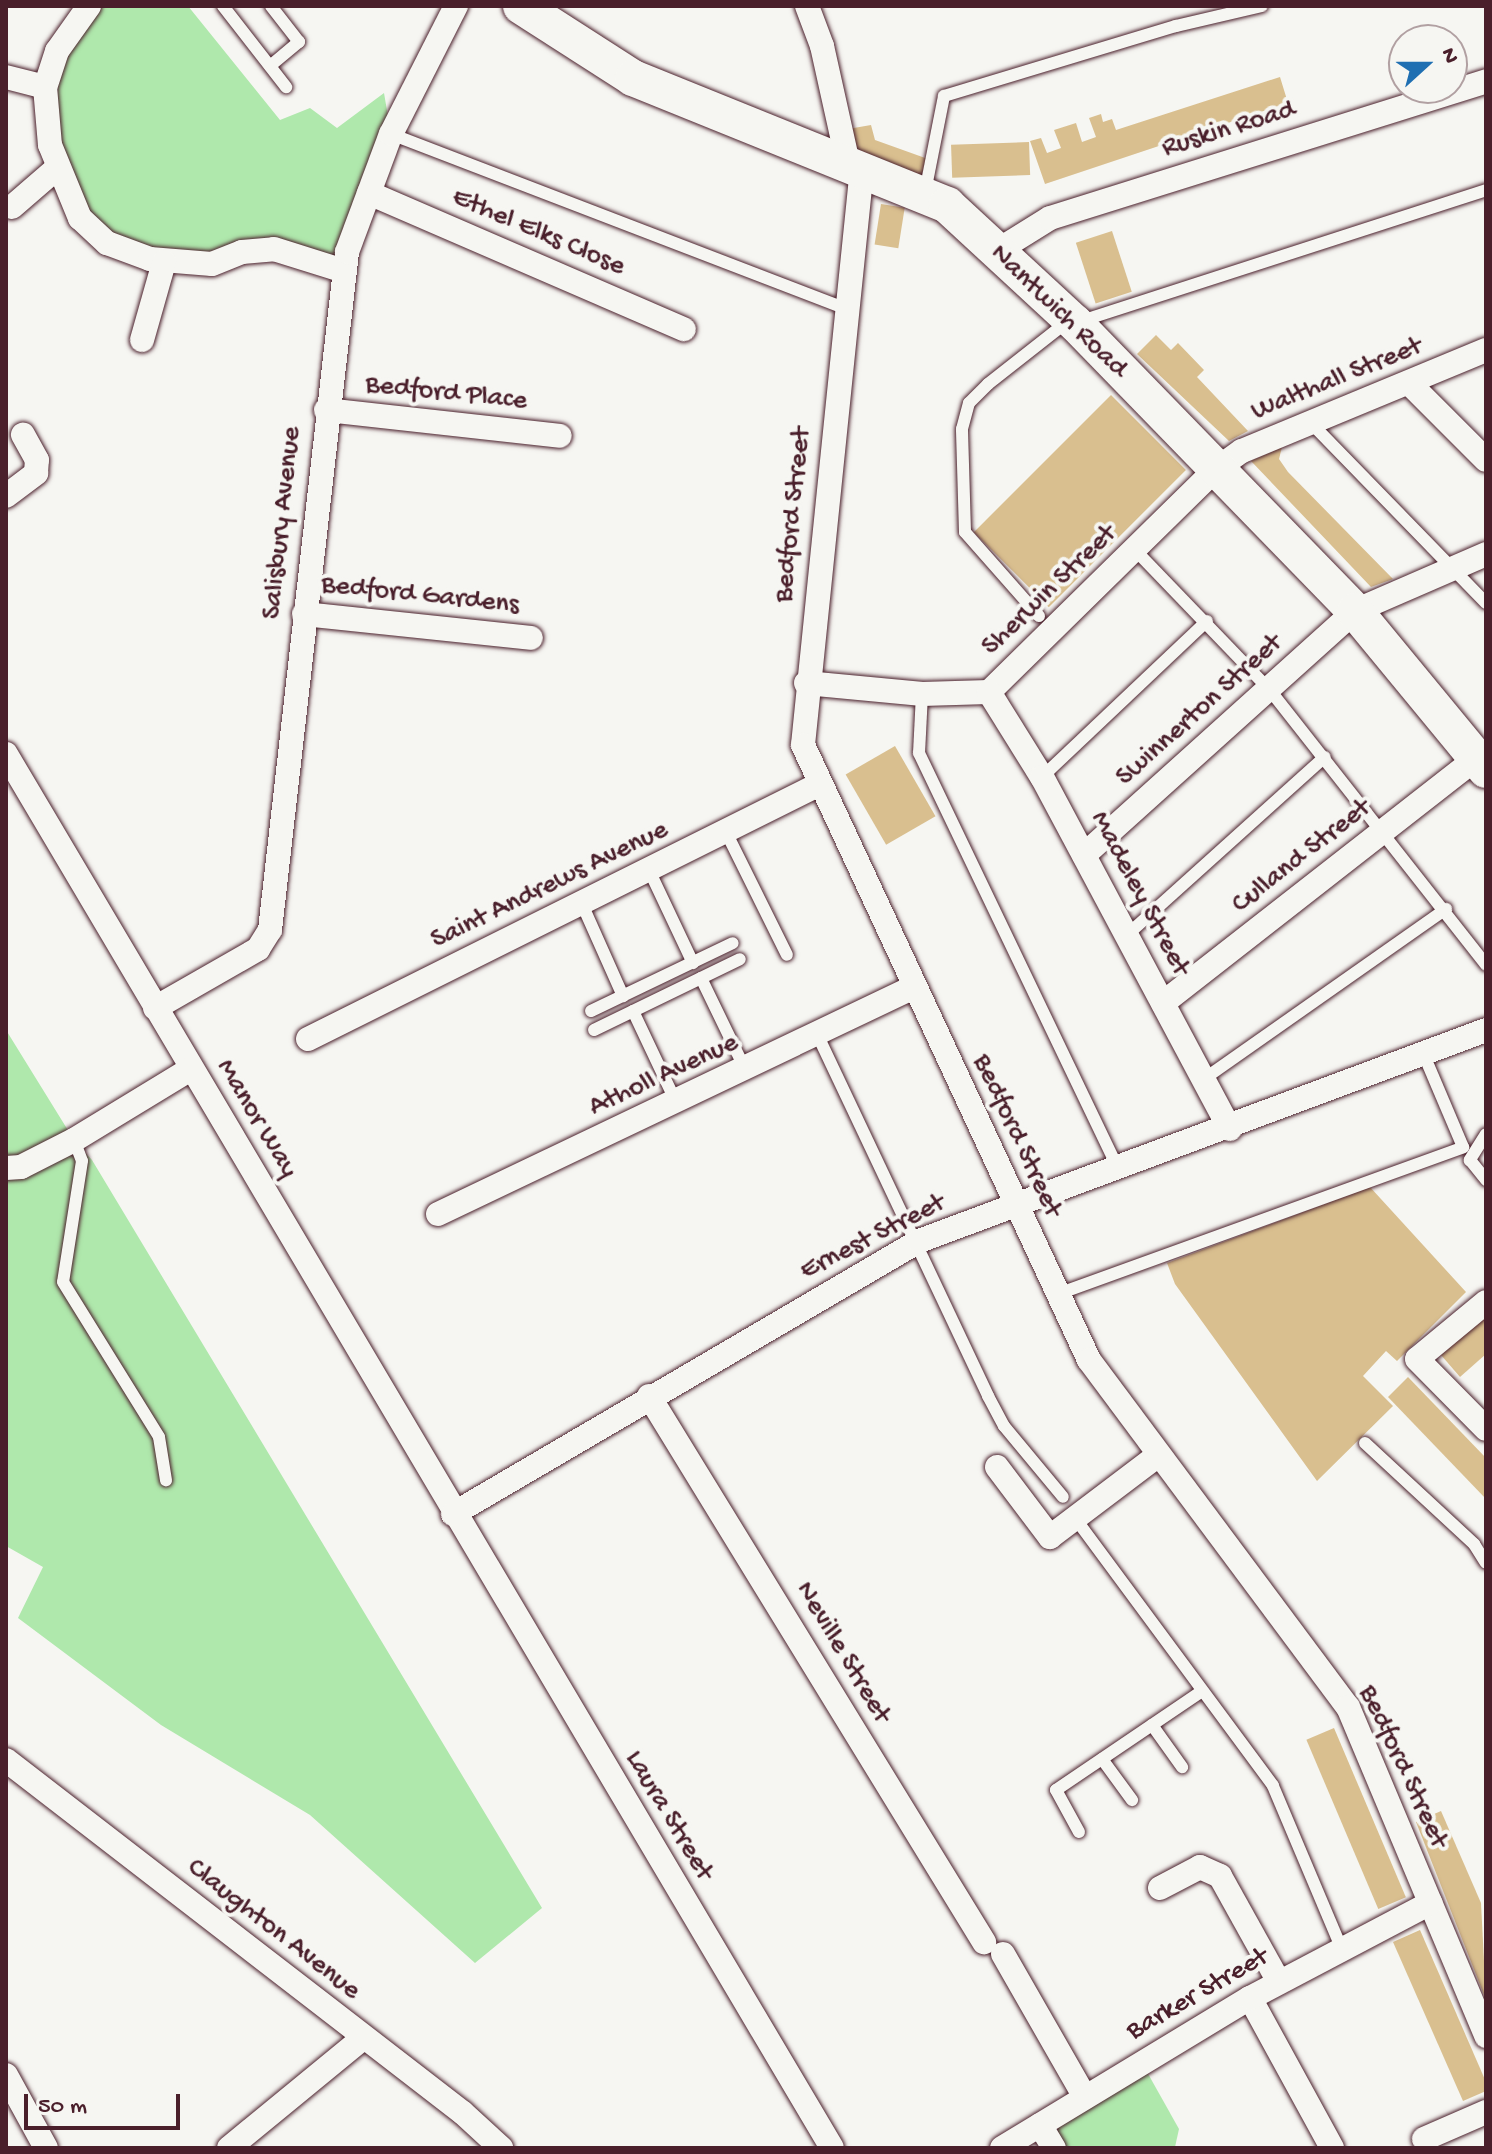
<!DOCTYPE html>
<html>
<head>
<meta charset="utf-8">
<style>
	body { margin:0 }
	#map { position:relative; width:1492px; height:2154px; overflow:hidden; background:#f6f6f2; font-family:"Gochi Hand",sans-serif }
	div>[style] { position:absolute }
	.green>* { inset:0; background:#afe8ac }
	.building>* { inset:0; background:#d9bf8f; transform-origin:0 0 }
	.roads { filter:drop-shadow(0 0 2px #4a1f2b) drop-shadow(0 0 2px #4a1f2b) }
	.lane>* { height:12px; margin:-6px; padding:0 6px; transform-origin:6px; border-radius:6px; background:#f6f6f2 }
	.street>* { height:24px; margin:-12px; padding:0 12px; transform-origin:12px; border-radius:12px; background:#f6f6f2 }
	.primary>* { height:36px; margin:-18px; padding:0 18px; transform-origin:18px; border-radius:18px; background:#f6f6f2 }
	span { translate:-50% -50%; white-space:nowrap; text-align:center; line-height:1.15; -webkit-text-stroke:8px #f6f6f2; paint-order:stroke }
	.street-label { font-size:28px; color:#4a1f2b }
	.frame { position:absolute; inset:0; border:8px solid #4a1f2b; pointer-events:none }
	.north { position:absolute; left:1388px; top:24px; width:80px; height:80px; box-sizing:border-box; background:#f6f6f2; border:2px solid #b1a0a2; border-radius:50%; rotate:69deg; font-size:22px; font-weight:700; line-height:32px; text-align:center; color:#4a1f2b }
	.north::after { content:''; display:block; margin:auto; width:28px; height:36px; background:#1f6fb2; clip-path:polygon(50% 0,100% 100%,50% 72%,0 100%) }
	.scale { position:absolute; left:24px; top:2094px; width:156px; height:36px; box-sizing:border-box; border:4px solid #4a1f2b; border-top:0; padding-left:10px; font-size:24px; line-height:28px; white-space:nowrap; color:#4a1f2b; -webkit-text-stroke:6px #f6f6f2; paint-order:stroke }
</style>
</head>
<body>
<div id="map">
	<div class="green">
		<div style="clip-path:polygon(90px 6px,188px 6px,280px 120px,310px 108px,337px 128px,384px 93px,391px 134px,344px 271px,274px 249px,164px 262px,80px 218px,45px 87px)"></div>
		<div style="clip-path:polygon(6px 1030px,74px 1140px,92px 1160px,542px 1908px,475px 1963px,310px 1815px,161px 1725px,18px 1618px,43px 1567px,6px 1546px)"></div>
		<div style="clip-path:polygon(1142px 2063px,1179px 2129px,1175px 2147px,1054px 2148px,1040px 2125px)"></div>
	</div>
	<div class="building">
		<div style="clip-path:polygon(1280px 77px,1288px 103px,1045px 184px,1030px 141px,1041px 138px,1047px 153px,1061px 148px,1054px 130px,1076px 123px,1082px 142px,1096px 137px,1089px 118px,1101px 114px,1103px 122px,1112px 119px,1116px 130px)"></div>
		<div style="clip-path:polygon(871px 125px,875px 140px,928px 159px,921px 180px,855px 156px,848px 129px)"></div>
		<div style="left:1029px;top:142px;width:33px;height:78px;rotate:88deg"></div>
		<div style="left:881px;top:204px;width:24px;height:41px;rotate:9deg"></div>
		<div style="left:1112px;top:231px;width:64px;height:38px;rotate:72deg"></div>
		<div style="clip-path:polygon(1156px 335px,1171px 350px,1178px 343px,1204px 370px,1197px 377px,1248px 431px,1229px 441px,1137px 354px)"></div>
		<div style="left:1111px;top:395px;width:106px;height:194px;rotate:45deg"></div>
		<div style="clip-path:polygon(1282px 447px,1279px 459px,1288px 472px,1393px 579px,1371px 587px,1251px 461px)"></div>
		<div style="left:895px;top:746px;width:81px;height:57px;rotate:60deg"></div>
		<div style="clip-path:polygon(1370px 1187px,1466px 1292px,1397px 1361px,1386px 1351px,1363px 1376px,1393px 1406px,1317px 1481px,1175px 1284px,1167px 1263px)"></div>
		<div style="clip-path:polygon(1486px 1316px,1486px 1354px,1460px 1377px,1441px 1355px)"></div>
		<div style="clip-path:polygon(1408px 1377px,1486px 1458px,1486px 1499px,1388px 1397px)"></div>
		<div style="left:1334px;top:1728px;width:184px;height:30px;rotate:67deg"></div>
		<div style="clip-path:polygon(1441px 1811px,1481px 1903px,1486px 2000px,1416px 1822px)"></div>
		<div style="clip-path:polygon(1420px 1930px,1486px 2082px,1486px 2091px,1463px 2101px,1393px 1942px)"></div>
	</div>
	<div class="roads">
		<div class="lane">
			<div style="left:223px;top:6px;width:103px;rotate:52.1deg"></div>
			<div style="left:270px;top:66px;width:38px;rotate:-40deg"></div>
			<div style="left:299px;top:42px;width:46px;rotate:-127.9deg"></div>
			<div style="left:391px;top:134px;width:488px;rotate:21deg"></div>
			<div style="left:925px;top:192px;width:98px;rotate:-78.8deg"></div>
			<div style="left:944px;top:96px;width:242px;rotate:-16.8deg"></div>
			<div style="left:1176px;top:26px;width:88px;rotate:-13.1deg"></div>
			<div style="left:1078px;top:322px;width:429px;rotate:-17.9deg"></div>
			<div style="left:1311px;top:423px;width:251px;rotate:45.8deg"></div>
			<div style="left:1136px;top:551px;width:192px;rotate:46.1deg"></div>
			<div style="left:1269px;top:689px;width:351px;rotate:51.8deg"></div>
			<div style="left:1039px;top:616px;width:112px;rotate:-131.4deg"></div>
			<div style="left:965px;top:532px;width:103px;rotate:-91.7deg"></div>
			<div style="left:962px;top:429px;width:27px;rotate:-75deg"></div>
			<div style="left:969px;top:403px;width:27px;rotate:-45deg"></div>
			<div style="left:988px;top:384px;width:102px;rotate:-38.2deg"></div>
			<div style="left:922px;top:694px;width:59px;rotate:92.9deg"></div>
			<div style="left:919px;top:753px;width:461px;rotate:64.4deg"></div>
			<div style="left:1042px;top:777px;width:227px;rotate:-43.4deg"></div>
			<div style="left:726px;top:832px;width:137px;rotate:63.6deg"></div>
			<div style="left:649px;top:870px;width:103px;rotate:64.7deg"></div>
			<div style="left:582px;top:904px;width:101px;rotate:66deg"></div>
			<div style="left:1127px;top:935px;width:266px;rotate:-42deg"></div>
			<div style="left:701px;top:978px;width:103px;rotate:64.2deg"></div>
			<div style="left:591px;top:1011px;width:157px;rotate:-25.6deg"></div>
			<div style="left:633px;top:1011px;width:103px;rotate:64.7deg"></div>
			<div style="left:594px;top:1030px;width:162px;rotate:-25.9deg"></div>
			<div style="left:818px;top:1036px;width:398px;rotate:64.7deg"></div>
			<div style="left:988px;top:1396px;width:34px;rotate:62deg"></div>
			<div style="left:1004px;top:1426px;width:92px;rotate:50.3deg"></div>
			<div style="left:1204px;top:1079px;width:296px;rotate:-35.1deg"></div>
			<div style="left:1486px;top:1134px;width:31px;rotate:122deg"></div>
			<div style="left:1470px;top:1160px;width:26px;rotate:51deg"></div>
			<div style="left:74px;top:1140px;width:22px;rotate:69deg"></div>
			<div style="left:82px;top:1161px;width:122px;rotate:98.9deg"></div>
			<div style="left:63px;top:1282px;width:182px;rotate:58.2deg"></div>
			<div style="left:159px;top:1437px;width:44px;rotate:80.8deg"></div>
			<div style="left:1058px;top:1294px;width:431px;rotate:-19.9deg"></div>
			<div style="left:1463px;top:1147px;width:100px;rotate:-113deg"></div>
			<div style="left:1365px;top:1443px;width:149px;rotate:42.8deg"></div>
			<div style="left:1474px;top:1544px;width:22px;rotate:58deg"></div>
			<div style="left:1075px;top:1518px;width:333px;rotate:53.5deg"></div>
			<div style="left:1273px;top:1786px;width:177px;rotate:67.1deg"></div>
			<div style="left:1152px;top:1725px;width:52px;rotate:54.5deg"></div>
			<div style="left:1102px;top:1759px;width:51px;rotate:53.8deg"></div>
			<div style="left:1079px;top:1832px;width:48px;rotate:-118.7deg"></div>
			<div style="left:1056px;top:1790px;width:176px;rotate:-34.1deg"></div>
		</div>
		<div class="street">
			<div style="left:89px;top:6px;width:55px;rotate:125.4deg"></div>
			<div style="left:57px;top:51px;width:38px;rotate:108deg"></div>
			<div style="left:45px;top:87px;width:58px;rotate:85.1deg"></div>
			<div style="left:50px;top:145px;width:79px;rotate:67.7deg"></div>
			<div style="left:80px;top:218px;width:37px;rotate:43deg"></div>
			<div style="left:107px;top:243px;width:46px;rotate:20.4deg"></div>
			<div style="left:150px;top:259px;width:62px;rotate:4.6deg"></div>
			<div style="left:212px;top:264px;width:32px;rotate:-22deg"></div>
			<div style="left:242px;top:252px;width:32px;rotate:-5deg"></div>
			<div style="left:274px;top:249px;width:73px;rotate:17.4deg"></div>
			<div style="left:807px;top:6px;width:43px;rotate:69.4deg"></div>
			<div style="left:822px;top:46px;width:120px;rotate:77.5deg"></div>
			<div style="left:6px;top:77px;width:40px;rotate:14.4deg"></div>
			<div style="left:862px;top:168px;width:580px;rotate:95.84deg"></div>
			<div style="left:803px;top:745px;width:678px;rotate:65.06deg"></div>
			<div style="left:1089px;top:1360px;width:433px;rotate:53.3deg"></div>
			<div style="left:1348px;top:1707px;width:357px;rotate:67.2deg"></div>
			<div style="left:369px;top:193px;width:343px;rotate:23.4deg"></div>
			<div style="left:12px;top:207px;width:60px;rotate:-40.9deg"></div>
			<div style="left:997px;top:251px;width:62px;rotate:-31.9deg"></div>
			<div style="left:1050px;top:218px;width:457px;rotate:-17.4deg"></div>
			<div style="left:142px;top:340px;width:81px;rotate:-74.2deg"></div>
			<div style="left:1410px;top:384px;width:107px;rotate:45deg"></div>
			<div style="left:326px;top:410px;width:235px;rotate:6.3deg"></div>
			<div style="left:6px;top:496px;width:38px;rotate:-37deg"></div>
			<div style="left:36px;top:473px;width:13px;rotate:-86deg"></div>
			<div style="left:37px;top:460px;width:29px;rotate:-119deg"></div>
			<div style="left:304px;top:614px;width:228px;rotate:6deg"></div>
			<div style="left:806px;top:683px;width:117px;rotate:5.4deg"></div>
			<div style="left:922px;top:694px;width:67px;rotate:-1.7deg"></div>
			<div style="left:989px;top:692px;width:315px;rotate:-44.5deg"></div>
			<div style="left:1214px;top:471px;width:34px;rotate:-36deg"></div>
			<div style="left:1242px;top:451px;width:264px;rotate:-22.5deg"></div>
			<div style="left:989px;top:692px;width:100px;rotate:58.1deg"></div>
			<div style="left:1042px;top:777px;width:399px;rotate:61.9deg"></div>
			<div style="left:6px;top:754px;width:1620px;rotate:59.35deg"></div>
			<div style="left:1084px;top:855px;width:365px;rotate:-42deg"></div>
			<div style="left:1355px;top:611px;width:143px;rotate:-23.5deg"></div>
			<div style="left:1163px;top:1003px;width:398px;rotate:-38deg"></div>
			<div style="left:155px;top:1008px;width:119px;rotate:-29.8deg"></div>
			<div style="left:258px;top:949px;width:22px;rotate:-58deg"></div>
			<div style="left:270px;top:930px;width:682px;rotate:-83.52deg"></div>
			<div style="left:347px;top:252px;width:126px;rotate:-69.6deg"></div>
			<div style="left:391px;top:134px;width:144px;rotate:-63.1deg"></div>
			<div style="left:308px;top:1039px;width:570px;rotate:-26.48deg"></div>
			<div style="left:6px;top:1168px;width:15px;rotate:-4deg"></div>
			<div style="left:21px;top:1167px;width:59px;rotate:-27deg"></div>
			<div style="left:74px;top:1140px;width:137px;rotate:-31.3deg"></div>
			<div style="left:438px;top:1214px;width:527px;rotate:-25.5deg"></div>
			<div style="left:1486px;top:1302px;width:89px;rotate:140.4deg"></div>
			<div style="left:1417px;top:1359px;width:98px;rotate:45.4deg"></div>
			<div style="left:649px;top:1396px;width:641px;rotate:58.47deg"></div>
			<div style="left:997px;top:1467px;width:88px;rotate:52.9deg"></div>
			<div style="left:1050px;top:1537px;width:134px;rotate:-37.1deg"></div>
			<div style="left:453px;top:1514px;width:540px;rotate:-30.36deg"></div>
			<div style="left:919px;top:1241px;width:605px;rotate:-20.41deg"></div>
			<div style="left:6px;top:1760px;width:577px;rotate:37.68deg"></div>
			<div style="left:463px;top:2113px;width:52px;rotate:42.6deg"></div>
			<div style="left:1160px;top:1888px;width:45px;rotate:-27.7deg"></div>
			<div style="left:1200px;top:1867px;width:22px;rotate:24deg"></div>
			<div style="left:1220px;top:1876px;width:121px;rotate:60.9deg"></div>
			<div style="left:1003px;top:1954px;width:165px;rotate:60.2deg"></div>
			<div style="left:1250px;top:1998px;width:171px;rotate:61.3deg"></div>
			<div style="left:6px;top:2075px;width:83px;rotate:61.3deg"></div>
			<div style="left:1040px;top:2125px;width:27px;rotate:59deg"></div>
			<div style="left:1424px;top:2139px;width:68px;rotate:-23.5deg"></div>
			<div style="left:229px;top:2148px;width:173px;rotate:-39.4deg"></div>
			<div style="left:1002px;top:2148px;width:290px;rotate:-31.2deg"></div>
			<div style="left:1250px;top:1998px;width:204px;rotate:-27.8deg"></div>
		</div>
		<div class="primary">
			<div style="left:521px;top:6px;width:133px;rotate:32.7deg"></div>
			<div style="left:633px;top:78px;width:339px;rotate:22deg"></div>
			<div style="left:947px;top:205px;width:174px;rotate:42.7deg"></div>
			<div style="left:1075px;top:323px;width:402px;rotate:45.8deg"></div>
			<div style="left:1355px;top:611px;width:206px;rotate:50.5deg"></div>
		</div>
	</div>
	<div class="street-label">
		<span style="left:1229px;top:130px;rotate:-17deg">Ruskin Road</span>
		<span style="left:538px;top:233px;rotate:23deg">Ethel Elks Close</span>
		<span style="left:1058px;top:312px;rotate:44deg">Nantwich Road</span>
		<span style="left:1337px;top:380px;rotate:-22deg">Walthall Street</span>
		<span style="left:446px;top:394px;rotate:6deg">Bedford Place</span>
		<span style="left:794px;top:515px;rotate:-84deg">Bedford Street</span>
		<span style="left:283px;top:523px;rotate:-84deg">Salisbury Avenue</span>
		<span style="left:1050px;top:591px;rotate:-44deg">Sherwin Street</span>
		<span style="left:420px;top:596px;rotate:6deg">Bedford Gardens</span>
		<span style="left:1200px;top:711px;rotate:-42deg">Swinnerton Street</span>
		<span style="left:1302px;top:857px;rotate:-38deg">Culland Street</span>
		<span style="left:550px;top:886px;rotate:-26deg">Saint Andrews Avenue</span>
		<span style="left:1139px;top:894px;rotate:62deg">Madeley Street</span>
		<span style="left:664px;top:1076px;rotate:-25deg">Atholl Avenue</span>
		<span style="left:256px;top:1119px;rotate:59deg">Manor Way</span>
		<span style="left:1016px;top:1136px;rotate:65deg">Bedford Street</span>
		<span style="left:873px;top:1238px;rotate:-27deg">Ernest Street</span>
		<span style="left:842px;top:1653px;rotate:59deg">Neville Street</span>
		<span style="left:1402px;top:1767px;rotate:65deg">Bedford Street</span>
		<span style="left:668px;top:1816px;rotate:59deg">Laura Street</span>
		<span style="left:273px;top:1930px;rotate:38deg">Claughton Avenue</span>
		<span style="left:1198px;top:1995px;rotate:-30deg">Barker Street</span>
	</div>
	<div class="frame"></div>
	<div class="north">N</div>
	<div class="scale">50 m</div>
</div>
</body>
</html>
